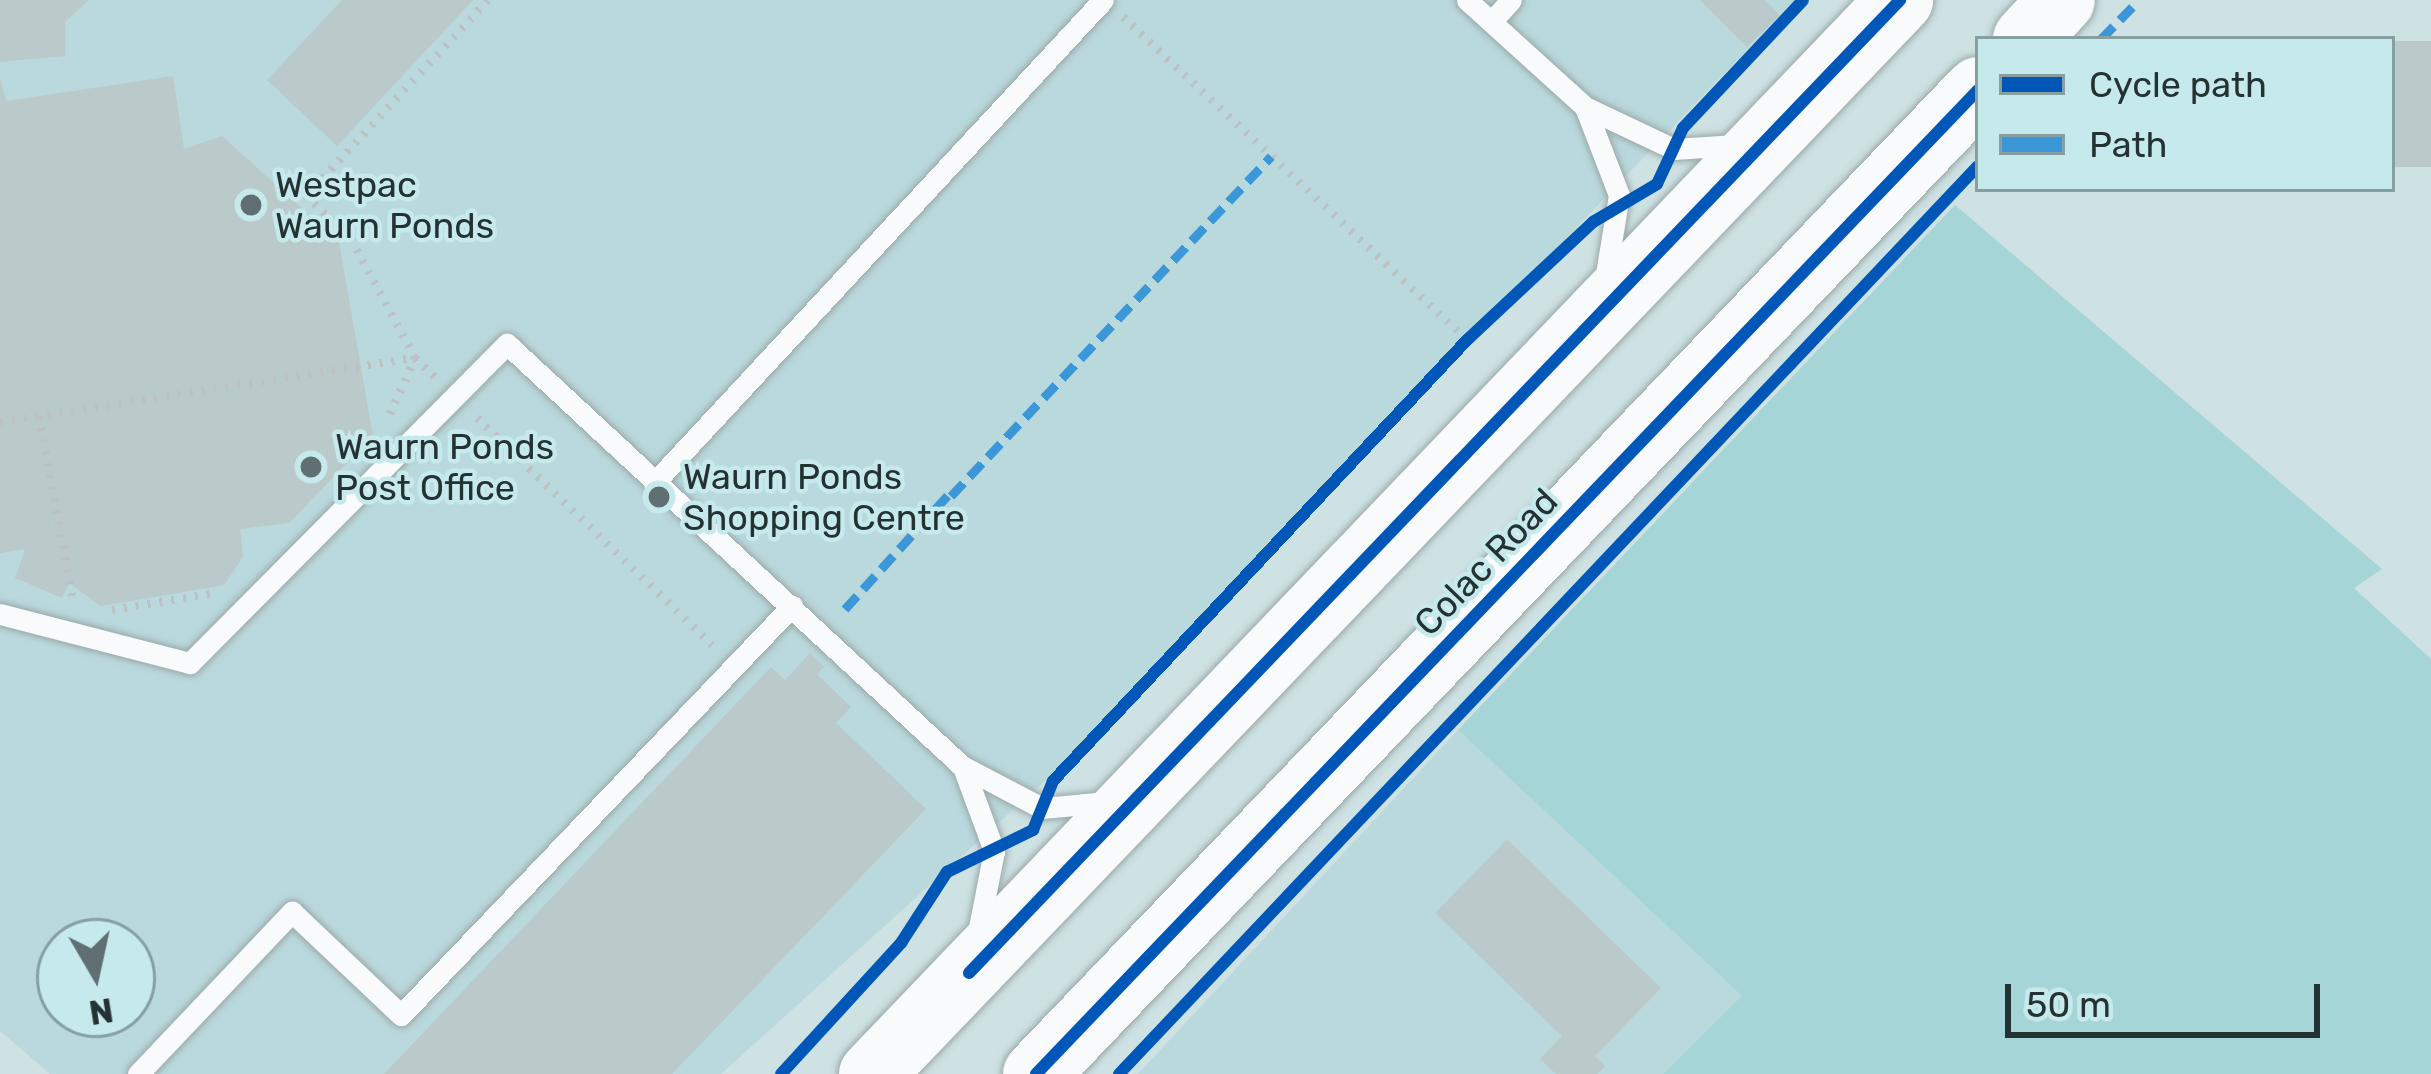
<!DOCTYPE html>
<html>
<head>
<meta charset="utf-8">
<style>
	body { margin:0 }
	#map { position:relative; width:2431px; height:1074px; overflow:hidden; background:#cee1e3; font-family:Rubik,sans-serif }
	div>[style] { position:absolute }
	.built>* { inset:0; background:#bad9dc }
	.green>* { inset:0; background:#a6d5d8 }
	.building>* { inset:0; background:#bac9ca; transform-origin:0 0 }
	.path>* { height:8px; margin-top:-4px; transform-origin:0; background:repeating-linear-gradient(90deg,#bcc2c3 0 3px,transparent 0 12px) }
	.roads { filter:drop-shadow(0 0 3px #9aa9aa) drop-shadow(0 0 3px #9aa9aa) }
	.service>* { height:21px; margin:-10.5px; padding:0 10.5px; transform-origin:10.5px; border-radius:10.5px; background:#f8fafb }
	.trunk>* { height:66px; margin:-33px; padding:0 33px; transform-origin:33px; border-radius:33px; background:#f8fafb }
	.quiet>* { height:9px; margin-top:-4.5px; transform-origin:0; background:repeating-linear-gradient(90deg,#3b97d8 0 18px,transparent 0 27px) }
	.cycleway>* { height:12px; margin:-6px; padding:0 6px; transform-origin:6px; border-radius:6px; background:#0057b8 }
	.dots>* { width:33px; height:33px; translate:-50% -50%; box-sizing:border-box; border:6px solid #c6e9eb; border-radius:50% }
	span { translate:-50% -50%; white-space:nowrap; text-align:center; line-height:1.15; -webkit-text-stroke:9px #c6e9eb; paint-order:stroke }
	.poi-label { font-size:36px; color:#253233 }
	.left { translate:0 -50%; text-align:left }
	.street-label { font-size:36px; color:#253233 }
	.legend { position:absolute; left:1975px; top:36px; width:420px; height:156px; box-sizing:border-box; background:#c6e9eb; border:3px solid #86a0a1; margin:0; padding:15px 21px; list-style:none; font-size:36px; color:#253233 }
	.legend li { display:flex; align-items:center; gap:24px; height:60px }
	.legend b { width:60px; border:3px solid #86a0a1 }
	.north { position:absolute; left:36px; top:918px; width:120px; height:120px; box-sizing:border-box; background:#c6e9eb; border:3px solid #86a0a1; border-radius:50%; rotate:171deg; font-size:33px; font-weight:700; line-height:48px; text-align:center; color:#253233 }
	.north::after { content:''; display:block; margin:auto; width:42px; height:54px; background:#606f71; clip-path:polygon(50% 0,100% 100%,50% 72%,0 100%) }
	.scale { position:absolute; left:2005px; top:984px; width:315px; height:54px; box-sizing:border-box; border:6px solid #253233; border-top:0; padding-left:15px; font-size:36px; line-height:42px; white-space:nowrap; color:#253233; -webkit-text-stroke:9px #c6e9eb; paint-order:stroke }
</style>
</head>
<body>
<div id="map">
	<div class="built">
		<div style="clip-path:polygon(evenodd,0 0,1795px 0,1046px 780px,721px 1074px,50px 1074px,0 1031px,0 0,60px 942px,132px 942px,132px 1014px,60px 1014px,60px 942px)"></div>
		<div style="clip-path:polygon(1458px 730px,1743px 997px,1663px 1074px,1138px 1074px)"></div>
	</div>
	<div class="green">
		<div style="clip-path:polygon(1955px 205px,2382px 569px,2354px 588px,2431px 659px,2431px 1074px,1663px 1074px,1742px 996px,1458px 730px)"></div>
	</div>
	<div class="building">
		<div style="clip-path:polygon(0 0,89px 0,65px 22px,65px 56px,0 62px)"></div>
		<div style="clip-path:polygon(342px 0,473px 0,337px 146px,267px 80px)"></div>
		<div style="clip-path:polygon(1700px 0,1765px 0,1780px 15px,1747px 47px)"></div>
		<div style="left:2431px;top:41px;width:126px;height:39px;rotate:90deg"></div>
		<div style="clip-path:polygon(173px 76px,184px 149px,222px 136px,339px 242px,373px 436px,289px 523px,240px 529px,243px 557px,224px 585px,101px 606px,69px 583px,62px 598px,15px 578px,25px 549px,0 553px,0 77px,6px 101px)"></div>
		<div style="clip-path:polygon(810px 653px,824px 667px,817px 674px,851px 707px,836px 723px,926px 809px,672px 1074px,384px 1074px,771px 667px,785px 680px)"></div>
		<div style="clip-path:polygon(1507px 839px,1661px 988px,1595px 1056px,1605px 1066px,1597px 1074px,1556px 1074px,1540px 1059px,1562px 1036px,1435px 913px)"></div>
	</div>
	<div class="path">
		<div style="left:1123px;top:17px;width:472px;rotate:43.2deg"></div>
		<div style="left:390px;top:414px;width:61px;rotate:-65.9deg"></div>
		<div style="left:415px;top:358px;width:135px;rotate:-118.3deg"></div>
		<div style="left:351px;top:239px;width:62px;rotate:-136.3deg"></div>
		<div style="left:306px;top:196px;width:267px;rotate:-47.1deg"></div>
		<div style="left:39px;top:416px;width:188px;rotate:79.6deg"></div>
		<div style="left:477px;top:418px;width:327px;rotate:44deg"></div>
		<div style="left:0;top:422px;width:420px;rotate:-8.8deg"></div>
		<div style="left:415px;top:358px;width:29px;rotate:44deg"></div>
		<div style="left:112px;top:610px;width:105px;rotate:-9.3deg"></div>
	</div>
	<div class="roads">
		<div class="service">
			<div style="left:1467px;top:0;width:159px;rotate:42.2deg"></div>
			<div style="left:1585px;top:107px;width:98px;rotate:25.3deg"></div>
			<div style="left:1674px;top:149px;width:62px;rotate:-3.7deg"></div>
			<div style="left:1492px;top:21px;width:28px;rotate:-48deg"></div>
			<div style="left:1585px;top:107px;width:94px;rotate:68.9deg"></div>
			<div style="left:1619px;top:195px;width:86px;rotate:99.4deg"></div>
			<div style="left:654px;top:483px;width:659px;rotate:-47.09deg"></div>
			<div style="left:0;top:614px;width:196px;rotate:14.5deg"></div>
			<div style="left:190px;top:663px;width:450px;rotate:-45.2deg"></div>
			<div style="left:507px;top:344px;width:621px;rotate:42.85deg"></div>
			<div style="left:962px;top:766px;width:90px;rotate:27.7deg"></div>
			<div style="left:1042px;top:808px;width:65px;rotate:-5.3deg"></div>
			<div style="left:963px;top:767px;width:90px;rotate:69.7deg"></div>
			<div style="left:994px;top:851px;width:89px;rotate:101.1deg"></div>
			<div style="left:138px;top:1074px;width:224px;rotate:-46.5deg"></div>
			<div style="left:292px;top:912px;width:150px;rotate:43.4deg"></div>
			<div style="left:401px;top:1015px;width:566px;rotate:-46.29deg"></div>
		</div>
		<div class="trunk">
			<div style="left:2026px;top:39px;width:53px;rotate:-47.3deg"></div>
			<div style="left:872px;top:1074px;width:1487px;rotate:-46.25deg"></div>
			<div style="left:1036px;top:1074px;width:1362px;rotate:-46.25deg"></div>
		</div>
	</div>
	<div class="quiet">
		<div style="left:2101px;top:39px;width:54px;rotate:-45.7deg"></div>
		<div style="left:951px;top:496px;width:467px;rotate:-46.7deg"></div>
		<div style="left:845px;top:609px;width:154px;rotate:-47.9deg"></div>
	</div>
	<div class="cycleway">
		<div style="left:969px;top:973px;width:1347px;rotate:-46.26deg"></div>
		<div style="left:781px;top:1074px;width:178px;rotate:-47.5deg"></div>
		<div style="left:901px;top:943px;width:85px;rotate:-57.1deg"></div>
		<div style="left:947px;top:872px;width:96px;rotate:-26deg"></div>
		<div style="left:1033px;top:830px;width:53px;rotate:-67.8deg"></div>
		<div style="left:1053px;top:781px;width:605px;rotate:-46.81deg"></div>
		<div style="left:1467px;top:340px;width:173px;rotate:-43.1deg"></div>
		<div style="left:1593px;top:222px;width:74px;rotate:-30.7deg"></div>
		<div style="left:1657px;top:184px;width:62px;rotate:-65.1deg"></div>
		<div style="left:1683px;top:128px;width:175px;rotate:-46.8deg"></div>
		<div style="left:1036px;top:1074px;width:1362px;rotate:-46.25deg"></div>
		<div style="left:1119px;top:1074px;width:1250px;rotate:-46.59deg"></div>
	</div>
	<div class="dots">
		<div style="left:251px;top:205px;background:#606f71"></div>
		<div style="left:311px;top:467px;background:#606f71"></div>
		<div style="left:659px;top:497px;background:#606f71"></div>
	</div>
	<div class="poi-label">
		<span class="left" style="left:275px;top:205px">Westpac<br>Waurn Ponds</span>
		<span class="left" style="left:335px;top:467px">Waurn Ponds<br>Post Office</span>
		<span class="left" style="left:683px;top:497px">Waurn Ponds<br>Shopping Centre</span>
	</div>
	<div class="street-label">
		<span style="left:1486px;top:562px;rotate:-46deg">Colac Road</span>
	</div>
	<ul class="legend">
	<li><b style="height:15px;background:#0057b8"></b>Cycle path</li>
	<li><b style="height:15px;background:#3b97d8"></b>Path</li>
	</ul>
	<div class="north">N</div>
	<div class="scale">50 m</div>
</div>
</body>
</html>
